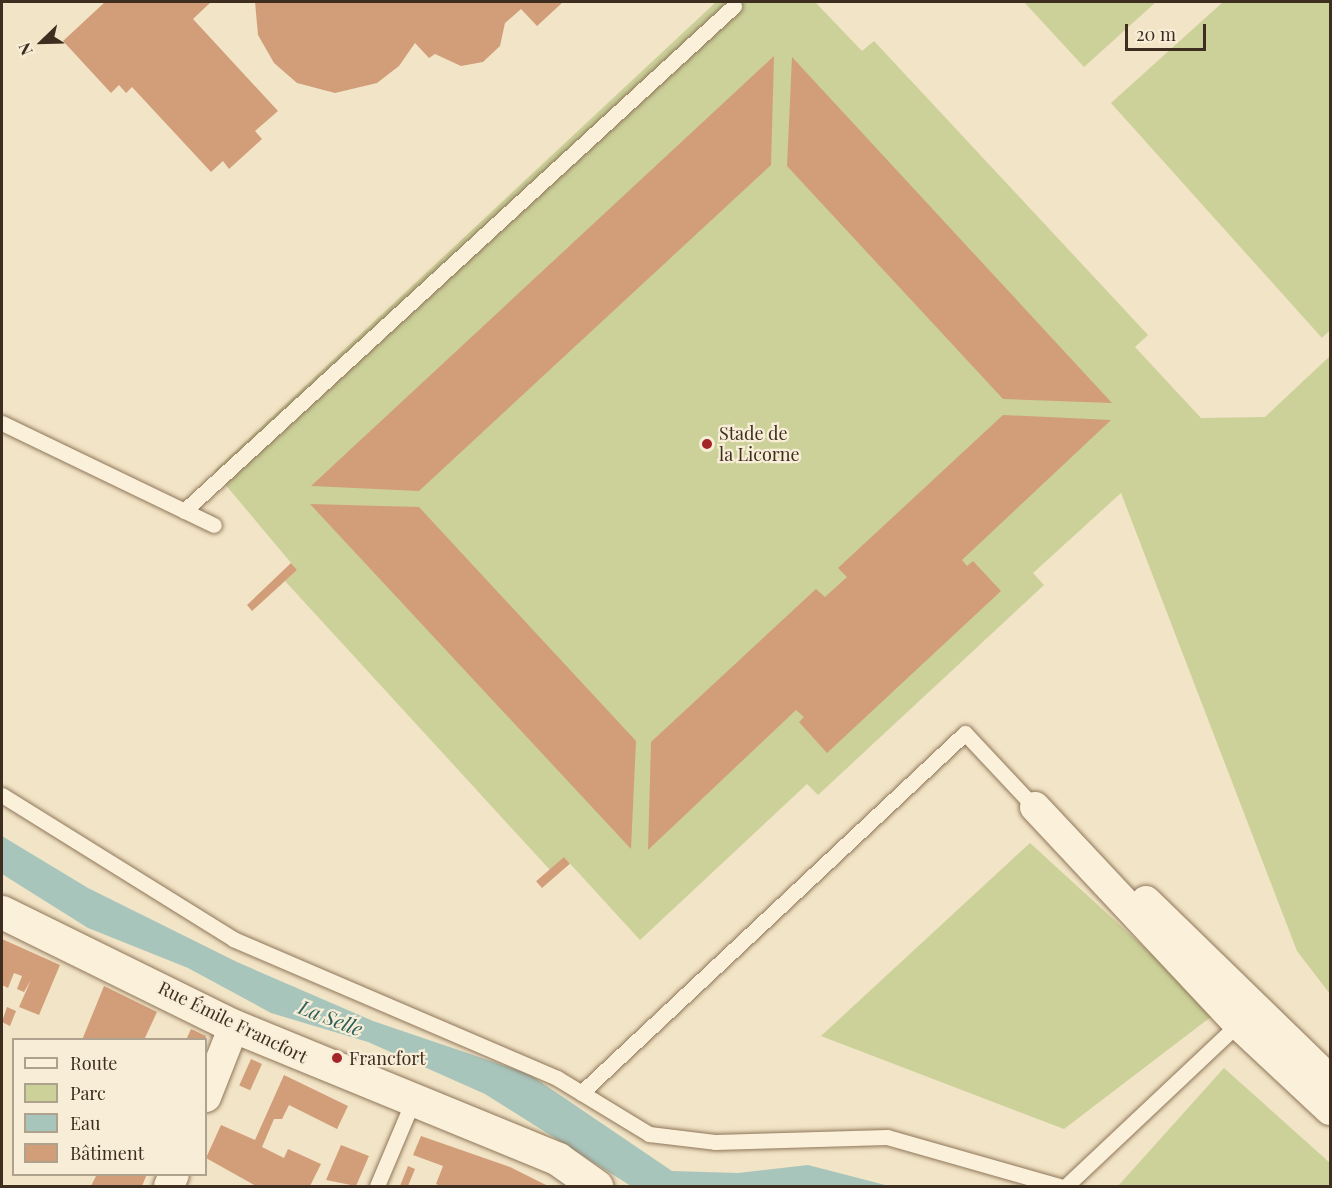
<!DOCTYPE html>
<html>
<head>
<meta charset="utf-8">
<style>
	body { margin:0 }
	#map { position:relative; width:1332px; height:1188px; overflow:hidden; background:#f2e4c6; font-family:"Playfair Display",serif }
	div>[style] { position:absolute }
	.green>* { inset:0; background:#cbd199 }
	.water>* { inset:0; background:#a8c5bc }
	.building>* { inset:0; background:#d29e79; transform-origin:0 0 }
	.roads { filter:drop-shadow(0 0 2px #8f765a) drop-shadow(0 0 2px #8f765a) }
	.service>* { height:15px; margin:-7.5px; padding:0 7.5px; transform-origin:7.5px; border-radius:7.5px; background:#fbf1db }
	.minor>* { height:30px; margin:-15px; padding:0 15px; transform-origin:15px; border-radius:15px; background:#fbf1db }
	.tertiary>* { height:33px; margin:-16.5px; padding:0 16.5px; transform-origin:16.5px; border-radius:16.5px; background:#fbf1db }
	.dots>* { width:16px; height:16px; translate:-50% -50%; box-sizing:border-box; border:3px solid #f8eed7; border-radius:50% }
	span { translate:-50% -50%; white-space:nowrap; text-align:center; line-height:1.15; -webkit-text-stroke:4.5px #f8eed7; paint-order:stroke }
	.poi-label { font-size:18px; color:#3e2e1f }
	.left { translate:0 -50%; text-align:left }
	.street-label { font-size:18px; color:#3e2e1f }
	.water-label { font-size:20px; color:#2d5f5b; font-style:italic }
	.frame { position:absolute; inset:0; border:3px solid #3e2e1f; pointer-events:none }
	.legend { position:absolute; left:12px; top:1038px; width:195px; height:138px; box-sizing:border-box; background:#f8eed7; border:2px solid #aea18d; margin:0; padding:8px 10px; list-style:none; font-size:18px; color:#3e2e1f }
	.legend li { display:flex; align-items:center; gap:12px; height:30px }
	.legend b { width:30px; border:2px solid #aea18d }
	.north { position:absolute; left:12px; top:12px; width:60px; height:60px; -webkit-text-stroke:4px #f8eed7; paint-order:stroke; rotate:247deg; font-size:16px; font-weight:700; line-height:24px; text-align:center; color:#3e2e1f }
	.north::after { content:''; display:block; margin:auto; width:21px; height:27px; background:#3e2e1f; clip-path:polygon(50% 0,100% 100%,50% 72%,0 100%) }
	.scale { position:absolute; left:1125px; top:24px; width:81px; height:27px; box-sizing:border-box; border:3px solid #3e2e1f; border-top:0; padding-left:8px; font-size:18px; line-height:21px; white-space:nowrap; color:#3e2e1f; -webkit-text-stroke:4px #f8eed7; paint-order:stroke }
</style>
</head>
<body>
<div id="map">
	<div class="green">
		<div style="clip-path:polygon(716px 2px,815px 2px,862px 51px,874px 41px,1148px 335px,1135px 347px,1201px 418px,1265px 417px,1330px 356px,1330px 994px,1297px 951px,1121px 493px,1033px 573px,1044px 585px,818px 795px,807px 784px,640px 940px,564px 857px,550px 870px,285px 581px,297px 570px,214px 471px)"></div>
		<div style="clip-path:polygon(1024px 2px,1156px 2px,1084px 67px)"></div>
		<div style="clip-path:polygon(1223px 2px,1330px 2px,1330px 330px,1322px 338px,1111px 103px)"></div>
		<div style="clip-path:polygon(1030px 843px,1216px 1013px,1064px 1129px,821px 1036px)"></div>
		<div style="clip-path:polygon(1224px 1068px,1330px 1163px,1330px 1186px,1118px 1186px)"></div>
	</div>
	<div class="water">
		<div style="clip-path:polygon(2px 836px,88px 888px,237px 962px,373px 1021px,529px 1074px,672px 1171px,738px 1173px,808px 1165px,889px 1186px,631px 1186px,485px 1094px,368px 1042px,271px 1013px,188px 968px,88px 928px,2px 874px)"></div>
	</div>
	<div class="building">
		<div style="clip-path:polygon(105px 2px,211px 2px,193px 19px,278px 111px,255px 131px,262px 139px,229px 169px,223px 161px,211px 172px,132px 87px,126px 93px,119px 85px,111px 93px,63px 41px)"></div>
		<div style="clip-path:polygon(255px 2px,563px 2px,537px 26px,521px 9px,505px 23px,500px 46px,483px 62px,461px 66px,435px 54px,429px 58px,415px 43px,399px 66px,377px 83px,335px 93px,297px 83px,274px 63px,258px 35px)"></div>
		<div style="clip-path:polygon(774px 56px,771px 165px,419px 491px,311px 486px)"></div>
		<div style="clip-path:polygon(792px 57px,1112px 403px,1003px 399px,787px 166px)"></div>
		<div style="clip-path:polygon(1003px 415px,1111px 420px,962px 560px,967px 566px,973px 561px,1001px 591px,827px 753px,799px 722px,804px 717px,796px 710px,648px 850px,651px 742px,816px 589px,825px 597px,847px 577px,838px 568px)"></div>
		<div style="clip-path:polygon(310px 504px,419px 507px,636px 741px,631px 849px)"></div>
		<div style="clip-path:polygon(291px 563px,297px 570px,252px 611px,247px 605px)"></div>
		<div style="left:564px;top:857px;width:9px;height:37px;rotate:49deg"></div>
		<div style="clip-path:polygon(2px 939px,60px 965px,39px 1015px,19px 1007px,31px 980px,24px 992px,17px 989px,22px 976px,14px 973px,8px 988px,2px 985px)"></div>
		<div style="clip-path:polygon(104px 986px,157px 1012px,144px 1040px,82px 1040px)"></div>
		<div style="clip-path:polygon(7px 1007px,16px 1011px,10px 1026px,2px 1022px)"></div>
		<div style="clip-path:polygon(191px 1029px,206px 1036px,205px 1040px,186px 1040px)"></div>
		<div style="left:251px;top:1059px;width:12px;height:29px;rotate:24deg"></div>
		<div style="clip-path:polygon(284px 1075px,348px 1106px,337px 1129px,289px 1105px,282px 1119px,274px 1119px,262px 1147px,284px 1158px,288px 1149px,321px 1164px,310px 1186px,256px 1186px,206px 1158px,221px 1125px,255px 1140px)"></div>
		<div style="clip-path:polygon(421px 1136px,510px 1167px,548px 1186px,441px 1186px,436px 1184px,443px 1166px,413px 1155px)"></div>
		<div style="clip-path:polygon(341px 1145px,369px 1156px,356px 1186px,326px 1180px)"></div>
		<div style="clip-path:polygon(408px 1166px,415px 1169px,408px 1186px,400px 1186px)"></div>
		<div style="clip-path:polygon(97px 1174px,147px 1174px,142px 1186px,91px 1186px)"></div>
	</div>
	<div class="roads">
		<div class="service">
			<div style="left:2px;top:423px;width:235px;rotate:25.7deg"></div>
			<div style="left:184px;top:511px;width:747px;rotate:-42.56deg"></div>
			<div style="left:2px;top:795px;width:272px;rotate:31.9deg"></div>
			<div style="left:233px;top:939px;width:353px;rotate:23.2deg"></div>
			<div style="left:557px;top:1078px;width:108px;rotate:31.3deg"></div>
			<div style="left:649px;top:1134px;width:66px;rotate:6.9deg"></div>
			<div style="left:715px;top:1142px;width:172px;rotate:-1.7deg"></div>
			<div style="left:887px;top:1137px;width:179px;rotate:15.9deg"></div>
			<div style="left:581px;top:1093px;width:526px;rotate:-43.15deg"></div>
			<div style="left:965px;top:733px;width:107px;rotate:46.9deg"></div>
			<div style="left:377px;top:1186px;width:90px;rotate:-67.1deg"></div>
			<div style="left:1066px;top:1186px;width:239px;rotate:-43.3deg"></div>
		</div>
		<div class="minor">
			<div style="left:1035px;top:807px;width:297px;rotate:46.9deg"></div>
			<div style="left:1238px;top:1024px;width:126px;rotate:43.1deg"></div>
			<div style="left:1146px;top:901px;width:257px;rotate:44.2deg"></div>
			<div style="left:206px;top:1097px;width:76px;rotate:-68.5deg"></div>
			<div style="left:169px;top:1186px;width:13px;rotate:-67deg"></div>
		</div>
		<div class="tertiary">
			<div style="left:2px;top:912px;width:258px;rotate:26.2deg"></div>
			<div style="left:234px;top:1026px;width:350px;rotate:22.3deg"></div>
			<div style="left:558px;top:1159px;width:47px;rotate:35.4deg"></div>
		</div>
	</div>
	<div class="dots">
		<div style="left:707px;top:444px;background:#a32527"></div>
		<div style="left:337px;top:1058px;background:#a32527"></div>
	</div>
	<div class="poi-label">
		<span class="left" style="left:719px;top:444px">Stade de<br>la Licorne</span>
		<span class="left" style="left:349px;top:1058px">Francfort</span>
	</div>
	<div class="street-label">
		<span style="left:233px;top:1022px;rotate:26deg">Rue Émile Francfort</span>
	</div>
	<div class="water-label">
		<span style="left:331px;top:1017px;rotate:21deg">La Selle</span>
	</div>
	<div class="frame"></div>
	<ul class="legend">
	<li><b style="height:8px;background:#fbf1db"></b>Route</li>
	<li><b style="height:16px;background:#cbd199"></b>Parc</li>
	<li><b style="height:16px;background:#a8c5bc"></b>Eau</li>
	<li><b style="height:16px;background:#d29e79"></b>Bâtiment</li>
	</ul>
	<div class="north">N</div>
	<div class="scale">20 m</div>
</div>
</body>
</html>
